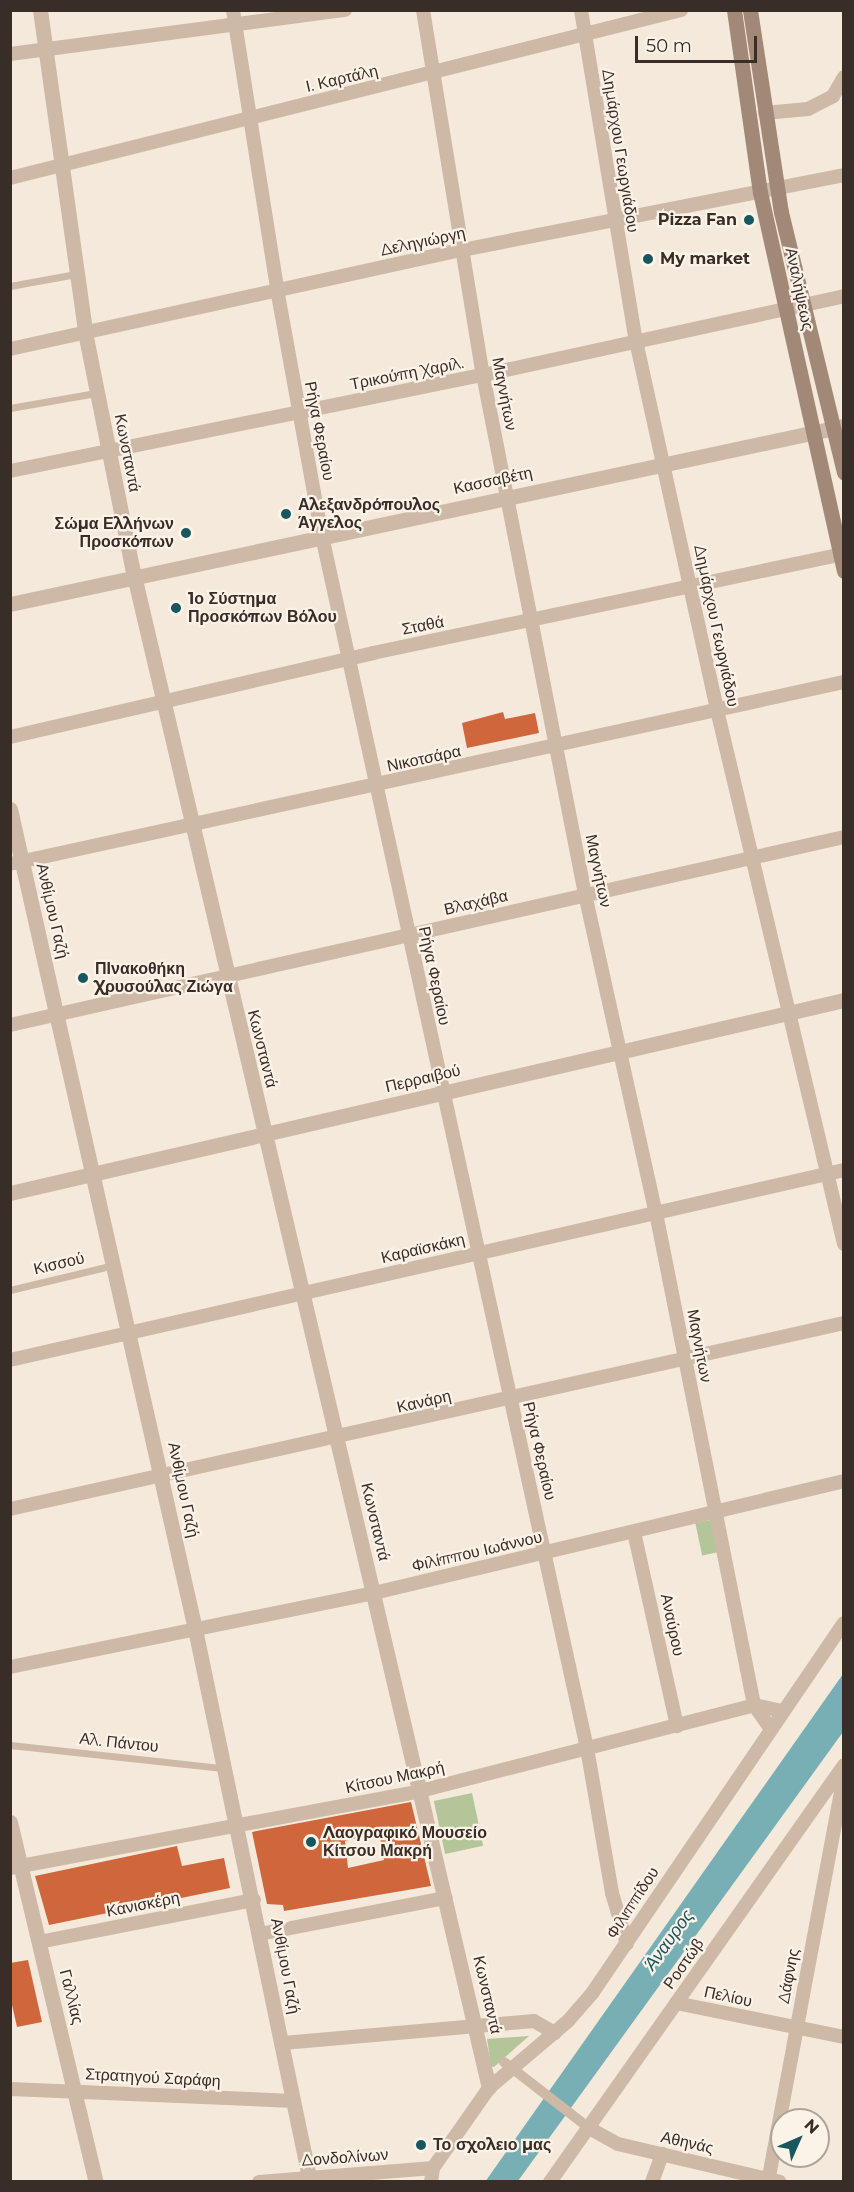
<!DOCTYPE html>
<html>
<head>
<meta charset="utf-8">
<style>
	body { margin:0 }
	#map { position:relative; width:854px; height:2192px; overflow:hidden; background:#f4e9db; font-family:Montserrat,sans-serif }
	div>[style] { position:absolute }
	.green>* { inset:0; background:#b4c599; transform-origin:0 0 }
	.water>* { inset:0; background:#77afb4 }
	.building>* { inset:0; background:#d0663c }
	.service>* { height:7px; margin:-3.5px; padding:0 3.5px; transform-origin:3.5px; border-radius:3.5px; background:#cdb9a6 }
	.pedestrian>* { height:10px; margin:-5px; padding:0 5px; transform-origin:5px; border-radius:5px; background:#cdb9a6 }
	.minor>* { height:14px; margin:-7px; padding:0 7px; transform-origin:7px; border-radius:7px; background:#cdb9a6 }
	.tertiary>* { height:15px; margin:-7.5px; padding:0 7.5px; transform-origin:7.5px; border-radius:7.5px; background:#cdb9a6 }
	.secondary>* { height:15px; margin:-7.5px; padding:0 7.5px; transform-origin:7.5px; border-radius:7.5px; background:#a18877 }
	.dots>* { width:16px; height:16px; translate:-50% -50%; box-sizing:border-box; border:3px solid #fbf3e8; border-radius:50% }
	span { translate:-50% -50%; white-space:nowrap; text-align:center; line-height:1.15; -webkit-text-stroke:4.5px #fbf3e8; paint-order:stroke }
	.street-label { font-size:16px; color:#392d27 }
	.poi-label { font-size:16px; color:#392d27; font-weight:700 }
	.right { translate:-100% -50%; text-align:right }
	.left { translate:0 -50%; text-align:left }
	.water-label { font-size:18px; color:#19575e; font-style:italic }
	.frame { position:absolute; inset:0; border:12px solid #392d27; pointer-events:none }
	.north { position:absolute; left:770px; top:2108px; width:60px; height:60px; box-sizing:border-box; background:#fbf3e8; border:2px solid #ada49b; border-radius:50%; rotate:45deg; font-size:16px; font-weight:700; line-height:24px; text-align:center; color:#392d27 }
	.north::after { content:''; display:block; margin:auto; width:21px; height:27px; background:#19575e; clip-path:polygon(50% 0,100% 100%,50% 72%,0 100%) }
	.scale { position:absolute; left:635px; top:36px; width:122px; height:27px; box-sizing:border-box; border:3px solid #392d27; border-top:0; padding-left:8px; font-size:18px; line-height:21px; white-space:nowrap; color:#392d27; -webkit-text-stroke:4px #fbf3e8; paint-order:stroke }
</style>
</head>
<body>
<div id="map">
	<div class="green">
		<div style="left:711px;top:1520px;width:33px;height:16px;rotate:78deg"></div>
		<div style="left:472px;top:1793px;width:54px;height:39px;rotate:78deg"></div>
		<div style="clip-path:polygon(529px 2036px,494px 2067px,491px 2066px,487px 2039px)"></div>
	</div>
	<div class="water">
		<div style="clip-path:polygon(843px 1674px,843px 1732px,518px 2181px,485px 2182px)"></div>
	</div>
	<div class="building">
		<div style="clip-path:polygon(503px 712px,505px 719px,535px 713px,539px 733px,467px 748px,462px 723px)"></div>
		<div style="clip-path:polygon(evenodd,411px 1802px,431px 1886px,284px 1911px,283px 1905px,267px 1904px,252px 1832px,411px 1802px,379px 1832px,384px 1860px,348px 1868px,345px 1841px,379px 1832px)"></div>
		<div style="clip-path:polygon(177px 1846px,182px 1866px,224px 1858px,230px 1888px,49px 1925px,35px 1876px)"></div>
		<div style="clip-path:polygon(28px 1960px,42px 2022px,17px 2027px,10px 1996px,10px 1963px)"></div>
	</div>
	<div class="service">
		<div style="left:10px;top:286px;width:67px;rotate:-10.3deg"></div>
		<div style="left:10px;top:408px;width:87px;rotate:-9.9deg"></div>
		<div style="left:10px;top:1290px;width:107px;rotate:-13.5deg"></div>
		<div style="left:10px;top:1745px;width:214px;rotate:6.2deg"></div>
	</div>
	<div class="pedestrian">
		<div style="left:504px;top:2062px;width:108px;rotate:37.8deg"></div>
	</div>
	<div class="minor">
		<div style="left:233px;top:10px;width:282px;rotate:81deg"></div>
		<div style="left:277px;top:289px;width:251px;rotate:79.7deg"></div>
		<div style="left:322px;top:536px;width:1241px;rotate:77.67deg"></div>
		<div style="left:587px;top:1748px;width:147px;rotate:80.2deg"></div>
		<div style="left:612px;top:1893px;width:53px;rotate:73.6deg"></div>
		<div style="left:423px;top:10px;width:370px;rotate:80.7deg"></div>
		<div style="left:483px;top:375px;width:529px;rotate:78.88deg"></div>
		<div style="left:585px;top:894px;width:327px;rotate:77.5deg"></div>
		<div style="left:656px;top:1213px;width:502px;rotate:78.73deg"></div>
		<div style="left:754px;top:1705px;width:29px;rotate:55deg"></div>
		<div style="left:581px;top:10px;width:336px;rotate:80.6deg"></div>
		<div style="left:636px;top:341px;width:378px;rotate:77.6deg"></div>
		<div style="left:717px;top:710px;width:549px;rotate:76.62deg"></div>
		<div style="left:10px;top:54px;width:338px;rotate:-7.5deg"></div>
		<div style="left:765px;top:113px;width:43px;rotate:-5.3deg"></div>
		<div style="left:808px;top:109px;width:28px;rotate:-27deg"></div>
		<div style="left:833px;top:96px;width:22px;rotate:-60deg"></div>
		<div style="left:10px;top:178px;width:692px;rotate:-14.06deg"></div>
		<div style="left:10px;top:349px;width:463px;rotate:-12.4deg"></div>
		<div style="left:462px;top:250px;width:389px;rotate:-11.1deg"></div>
		<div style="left:10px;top:471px;width:483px;rotate:-11.5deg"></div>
		<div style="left:483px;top:375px;width:370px;rotate:-12.3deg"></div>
		<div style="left:10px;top:737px;width:373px;rotate:-13deg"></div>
		<div style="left:373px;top:653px;width:481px;rotate:-11.9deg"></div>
		<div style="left:10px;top:864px;width:854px;rotate:-12.31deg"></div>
		<div style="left:10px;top:1025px;width:855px;rotate:-12.7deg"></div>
		<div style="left:10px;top:1360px;width:855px;rotate:-12.83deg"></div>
		<div style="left:10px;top:1509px;width:854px;rotate:-12.57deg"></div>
		<div style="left:634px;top:1532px;width:199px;rotate:77.5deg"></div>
		<div style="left:10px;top:1667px;width:371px;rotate:-11.5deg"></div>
		<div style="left:374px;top:1593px;width:483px;rotate:-13.4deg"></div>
		<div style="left:10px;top:1868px;width:417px;rotate:-10.6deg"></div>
		<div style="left:420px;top:1791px;width:345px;rotate:-14.4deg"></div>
		<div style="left:754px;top:1705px;width:30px;rotate:12deg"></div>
		<div style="left:260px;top:1934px;width:189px;rotate:-11deg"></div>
		<div style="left:39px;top:1942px;width:219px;rotate:-11.1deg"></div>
		<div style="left:676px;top:2003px;width:171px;rotate:11.4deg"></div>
		<div style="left:283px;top:2043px;width:252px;rotate:-5deg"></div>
		<div style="left:534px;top:2021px;width:24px;rotate:30deg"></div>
		<div style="left:10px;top:2089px;width:284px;rotate:2.4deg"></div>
		<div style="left:589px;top:2128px;width:33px;rotate:29deg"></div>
		<div style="left:618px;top:2144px;width:166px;rotate:13.2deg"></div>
		<div style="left:259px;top:2182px;width:175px;rotate:-4.6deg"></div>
		<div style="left:431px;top:2182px;width:14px;rotate:-82deg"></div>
		<div style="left:433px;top:2168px;width:98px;rotate:-55deg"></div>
		<div style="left:489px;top:2088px;width:104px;rotate:-40.3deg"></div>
		<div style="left:568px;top:2021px;width:38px;rotate:-49deg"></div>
		<div style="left:593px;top:1992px;width:446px;rotate:-55.8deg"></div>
		<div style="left:550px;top:2182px;width:510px;rotate:-54.81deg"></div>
		<div style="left:652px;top:2182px;width:30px;rotate:-70deg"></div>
		<div style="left:768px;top:2182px;width:412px;rotate:-79.4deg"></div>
	</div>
	<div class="tertiary">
		<div style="left:40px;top:10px;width:325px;rotate:82deg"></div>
		<div style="left:85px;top:332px;width:240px;rotate:78.7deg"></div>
		<div style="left:132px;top:567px;width:1562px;rotate:76.79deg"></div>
		<div style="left:10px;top:604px;width:853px;rotate:-12.05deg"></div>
		<div style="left:10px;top:809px;width:841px;rotate:77.29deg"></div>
		<div style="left:195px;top:1629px;width:565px;rotate:78.25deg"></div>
		<div style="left:10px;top:1193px;width:856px;rotate:-13.03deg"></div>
		<div style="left:10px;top:1822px;width:370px;rotate:76.6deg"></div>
	</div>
	<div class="secondary">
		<div style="left:734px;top:10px;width:184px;rotate:81.9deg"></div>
		<div style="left:760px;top:192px;width:388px;rotate:77.5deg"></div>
		<div style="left:750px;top:10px;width:204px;rotate:81.3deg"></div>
		<div style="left:781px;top:212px;width:268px;rotate:76.4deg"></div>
	</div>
	<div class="dots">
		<div style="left:749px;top:220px;background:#19575e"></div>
		<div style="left:648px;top:259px;background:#19575e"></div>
		<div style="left:286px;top:514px;background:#19575e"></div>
		<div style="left:186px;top:533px;background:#19575e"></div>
		<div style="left:176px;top:608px;background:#19575e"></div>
		<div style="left:83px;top:978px;background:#19575e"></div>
		<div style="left:311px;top:1842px;background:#19575e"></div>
		<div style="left:421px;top:2145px;background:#19575e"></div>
	</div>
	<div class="street-label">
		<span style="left:342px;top:79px;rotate:-13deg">Ι. Καρτάλη</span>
		<span style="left:620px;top:151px;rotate:81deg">Δημάρχου Γεωργιάδου</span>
		<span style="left:423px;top:242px;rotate:-12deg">Δεληγιώργη</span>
		<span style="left:799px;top:289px;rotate:78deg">Αναλήψεως</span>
		<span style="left:407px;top:374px;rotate:-11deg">Τρικούπη Χαριλ.</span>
		<span style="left:504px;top:394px;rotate:79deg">Μαγνήτων</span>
		<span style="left:319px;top:431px;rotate:79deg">Ρήγα Φεραίου</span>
		<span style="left:127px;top:453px;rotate:79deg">Κωνσταντά</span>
		<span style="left:493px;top:481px;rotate:-12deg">Κασσαβέτη</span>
		<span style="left:423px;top:626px;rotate:-11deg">Σταθά</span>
		<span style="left:716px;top:626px;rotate:78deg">Δημάρχου Γεωργιάδου</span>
		<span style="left:424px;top:759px;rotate:-12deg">Νικοτσάρα</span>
		<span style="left:598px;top:871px;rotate:78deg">Μαγνήτων</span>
		<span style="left:476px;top:903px;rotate:-13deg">Βλαχάβα</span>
		<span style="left:52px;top:911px;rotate:77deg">Ανθίμου Γαζή</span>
		<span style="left:434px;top:976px;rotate:78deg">Ρήγα Φεραίου</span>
		<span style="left:262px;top:1049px;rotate:76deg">Κωνσταντά</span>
		<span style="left:423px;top:1079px;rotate:-13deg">Περραιβού</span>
		<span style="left:423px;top:1249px;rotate:-13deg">Καραϊσκάκη</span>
		<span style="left:59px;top:1264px;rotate:-13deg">Κισσού</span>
		<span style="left:699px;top:1346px;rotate:79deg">Μαγνήτων</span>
		<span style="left:424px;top:1402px;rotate:-13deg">Κανάρη</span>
		<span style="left:539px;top:1451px;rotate:77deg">Ρήγα Φεραίου</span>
		<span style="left:183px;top:1490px;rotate:78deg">Ανθίμου Γαζή</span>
		<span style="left:375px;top:1522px;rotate:77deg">Κωνσταντά</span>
		<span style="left:477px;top:1552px;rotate:-13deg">Φιλίππου Ιωάννου</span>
		<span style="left:672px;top:1625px;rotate:78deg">Αναύρου</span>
		<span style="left:119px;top:1743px;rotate:6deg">Αλ. Πάντου</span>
		<span style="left:395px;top:1778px;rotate:-12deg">Κίτσου Μακρή</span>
		<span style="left:633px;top:1903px;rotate:-57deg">Φιλιππίδου</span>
		<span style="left:143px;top:1905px;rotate:-11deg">Κανισκέρη</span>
		<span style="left:684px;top:1964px;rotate:-55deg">Ροστώβ</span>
		<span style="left:285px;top:1966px;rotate:79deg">Ανθίμου Γαζή</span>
		<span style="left:789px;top:1976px;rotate:-79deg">Δάφνης</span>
		<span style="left:487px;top:1995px;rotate:77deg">Κωνσταντά</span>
		<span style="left:71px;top:1997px;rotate:76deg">Γαλλίας</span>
		<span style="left:728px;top:1997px;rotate:12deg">Πελίου</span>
		<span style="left:153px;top:2078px;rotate:3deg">Στρατηγού Σαράφη</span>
		<span style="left:687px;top:2143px;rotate:13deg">Αθηνάς</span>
		<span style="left:345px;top:2158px;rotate:-4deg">Δονδολίνων</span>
	</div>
	<div class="poi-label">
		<span class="right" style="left:737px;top:220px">Pizza Fan</span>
		<span class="left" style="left:660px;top:259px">My market</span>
		<span class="left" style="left:298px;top:514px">Αλεξανδρόπουλος<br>Άγγελος</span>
		<span class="right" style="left:174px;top:533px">Σώμα Ελλήνων<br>Προσκόπων</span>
		<span class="left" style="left:188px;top:608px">1ο Σύστημα<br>Προσκόπων Βόλου</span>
		<span class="left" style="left:95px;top:978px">ΠΙνακοθήκη<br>Χρυσούλας Ζιώγα</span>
		<span class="left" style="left:323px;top:1842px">Λαογραφικό Μουσείο<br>Κίτσου Μακρή</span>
		<span class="left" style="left:433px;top:2145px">Το σχολειο μας</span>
	</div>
	<div class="water-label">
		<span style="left:669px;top:1940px;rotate:-54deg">Άναυρος</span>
	</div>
	<div class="frame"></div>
	<div class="north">N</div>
	<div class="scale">50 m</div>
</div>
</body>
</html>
